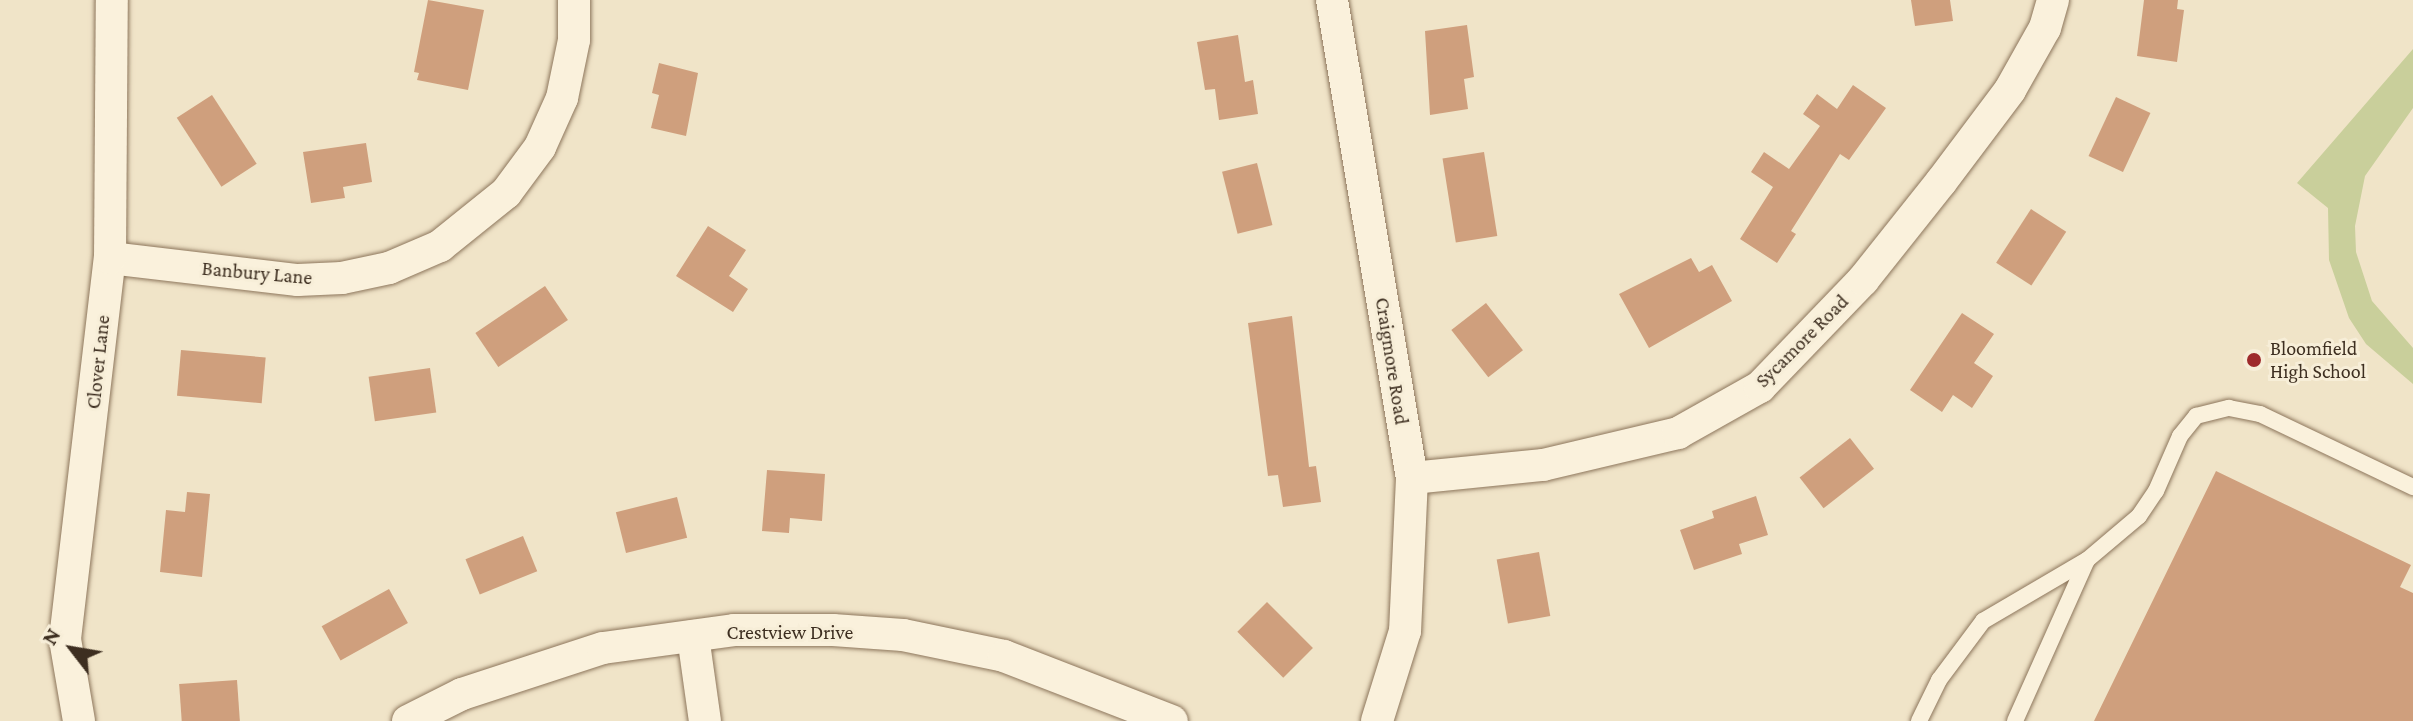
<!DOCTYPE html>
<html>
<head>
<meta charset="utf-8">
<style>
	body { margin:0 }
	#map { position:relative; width:2413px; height:721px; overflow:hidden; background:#f0e4c8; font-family:"Crimson Pro",serif }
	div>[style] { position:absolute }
	.green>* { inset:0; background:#c9cf9b }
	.building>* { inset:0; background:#cf9f7d; transform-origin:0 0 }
	.roads { filter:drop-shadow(0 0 2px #8d765c) drop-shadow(0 0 2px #8d765c) }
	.lane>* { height:16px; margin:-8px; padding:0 8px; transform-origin:8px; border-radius:8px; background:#faf1dc }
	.street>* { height:32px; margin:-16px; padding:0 16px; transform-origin:16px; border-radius:16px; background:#faf1dc }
	.dots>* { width:22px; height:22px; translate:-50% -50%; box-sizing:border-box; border:4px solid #f7eed8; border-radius:50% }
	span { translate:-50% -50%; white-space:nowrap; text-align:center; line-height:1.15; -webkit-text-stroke:6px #f7eed8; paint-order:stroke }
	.street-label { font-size:20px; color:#3d2e20 }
	.poi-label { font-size:20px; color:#3d2e20 }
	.left { translate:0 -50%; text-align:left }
	.north { position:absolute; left:32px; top:609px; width:80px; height:80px; -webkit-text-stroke:6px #f7eed8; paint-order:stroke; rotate:301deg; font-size:22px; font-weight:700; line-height:32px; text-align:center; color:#3d2e20 }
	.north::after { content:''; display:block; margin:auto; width:28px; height:36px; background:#3d2e20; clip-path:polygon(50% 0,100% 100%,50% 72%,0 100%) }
</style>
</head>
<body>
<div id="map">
	<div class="green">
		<div style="clip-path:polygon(2413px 49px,2413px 108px,2365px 176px,2355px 226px,2356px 252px,2372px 301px,2413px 348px,2413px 384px,2366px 344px,2349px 318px,2329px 260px,2328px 208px,2297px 183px)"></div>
	</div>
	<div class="building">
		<div style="clip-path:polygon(428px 0,484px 10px,468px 90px,417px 80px,419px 73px,414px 72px)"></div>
		<div style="clip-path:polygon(1911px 0,1950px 0,1953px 21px,1915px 26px)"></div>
		<div style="clip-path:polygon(2144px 0,2178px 0,2177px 9px,2184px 10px,2177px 62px,2137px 56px)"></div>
		<div style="clip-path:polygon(1467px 25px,1474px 77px,1464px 79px,1468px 109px,1430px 115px,1425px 31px)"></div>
		<div style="clip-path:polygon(1238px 35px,1245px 82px,1253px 80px,1258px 114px,1219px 120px,1215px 89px,1205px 90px,1197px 42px)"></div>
		<div style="clip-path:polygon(659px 63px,698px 73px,686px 136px,651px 128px,659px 95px,652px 93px)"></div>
		<div style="clip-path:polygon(1853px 85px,1886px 108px,1849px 160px,1840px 154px,1791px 231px,1796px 234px,1777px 263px,1740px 239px,1773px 187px,1751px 172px,1764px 152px,1789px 169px,1820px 126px,1803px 114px,1817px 94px,1837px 109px)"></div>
		<div style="left:212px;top:95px;width:82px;height:42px;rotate:57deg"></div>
		<div style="left:2116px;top:97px;width:38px;height:65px;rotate:25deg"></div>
		<div style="clip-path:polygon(366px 143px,372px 182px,343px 187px,345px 198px,311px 203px,303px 152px)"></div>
		<div style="left:1484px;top:152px;width:85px;height:42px;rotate:81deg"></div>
		<div style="left:1257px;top:163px;width:64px;height:36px;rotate:76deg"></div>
		<div style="left:2031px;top:209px;width:42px;height:64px;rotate:33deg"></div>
		<div style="clip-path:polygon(708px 226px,746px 250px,729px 276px,748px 289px,733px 312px,676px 276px)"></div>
		<div style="clip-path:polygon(1691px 258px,1699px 272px,1712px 265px,1732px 301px,1649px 348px,1619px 294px)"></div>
		<div style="left:545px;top:286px;width:41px;height:84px;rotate:56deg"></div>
		<div style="left:1486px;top:303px;width:60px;height:44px;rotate:52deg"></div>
		<div style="clip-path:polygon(1962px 313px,1994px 334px,1974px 363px,1993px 376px,1972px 408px,1953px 395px,1942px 412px,1910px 390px)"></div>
		<div style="clip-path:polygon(1292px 316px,1309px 467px,1316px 466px,1321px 502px,1283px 507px,1278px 475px,1268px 476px,1248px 323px)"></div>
		<div style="left:181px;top:350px;width:85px;height:46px;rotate:5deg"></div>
		<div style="left:430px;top:368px;width:45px;height:62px;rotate:82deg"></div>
		<div style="left:1850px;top:438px;width:39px;height:64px;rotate:52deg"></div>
		<div style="clip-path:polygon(767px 470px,825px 474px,822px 521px,790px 518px,789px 533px,762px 531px)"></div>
		<div style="clip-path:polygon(2216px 471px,2411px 565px,2400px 587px,2413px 593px,2413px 721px,2094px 721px)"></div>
		<div style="clip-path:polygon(187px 492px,210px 494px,202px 577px,160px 572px,166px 510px,185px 512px)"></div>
		<div style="clip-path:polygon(1756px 496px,1768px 535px,1739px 544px,1742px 554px,1694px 570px,1680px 530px,1714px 518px,1712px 511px)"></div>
		<div style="left:677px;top:497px;width:42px;height:63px;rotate:76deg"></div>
		<div style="left:523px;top:536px;width:38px;height:62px;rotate:68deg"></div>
		<div style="left:1539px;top:552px;width:65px;height:43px;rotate:80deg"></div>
		<div style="left:389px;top:589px;width:39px;height:77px;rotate:61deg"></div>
		<div style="left:1267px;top:602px;width:65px;height:42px;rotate:45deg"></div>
		<div style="left:237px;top:680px;width:41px;height:58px;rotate:86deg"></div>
	</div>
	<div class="roads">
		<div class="lane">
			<div style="left:1919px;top:721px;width:46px;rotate:-64deg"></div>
			<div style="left:1939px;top:680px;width:74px;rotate:-53.3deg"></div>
			<div style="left:1983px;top:621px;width:121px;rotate:-30.4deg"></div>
			<div style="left:2087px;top:560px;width:68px;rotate:-40.2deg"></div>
			<div style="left:2139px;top:516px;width:30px;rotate:-56deg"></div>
			<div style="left:2156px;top:491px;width:60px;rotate:-66.4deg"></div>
			<div style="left:2180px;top:436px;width:26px;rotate:-51deg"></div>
			<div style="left:2196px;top:416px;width:34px;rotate:-14deg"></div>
			<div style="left:2229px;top:408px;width:32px;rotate:11deg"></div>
			<div style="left:2260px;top:414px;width:170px;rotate:25.5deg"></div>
			<div style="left:2015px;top:721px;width:176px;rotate:-65.9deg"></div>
		</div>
		<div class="street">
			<div style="left:1332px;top:0;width:485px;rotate:80.5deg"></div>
			<div style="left:1412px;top:478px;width:153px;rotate:92.6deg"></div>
			<div style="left:1405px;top:631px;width:94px;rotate:107.3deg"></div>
			<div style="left:110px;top:258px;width:189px;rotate:6.7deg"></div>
			<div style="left:298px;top:280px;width:44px;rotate:-2.6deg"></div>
			<div style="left:342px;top:278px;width:48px;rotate:-12deg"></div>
			<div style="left:389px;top:268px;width:56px;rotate:-23.3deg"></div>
			<div style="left:440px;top:246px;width:85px;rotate:-38.8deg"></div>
			<div style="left:506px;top:193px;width:57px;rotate:-53.5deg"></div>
			<div style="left:540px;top:147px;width:54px;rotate:-65.8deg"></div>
			<div style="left:562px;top:98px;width:59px;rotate:-78.3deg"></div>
			<div style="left:574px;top:40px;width:40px;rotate:-90deg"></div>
			<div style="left:1412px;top:478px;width:132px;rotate:-5.7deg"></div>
			<div style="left:1543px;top:465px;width:139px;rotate:-13.3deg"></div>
			<div style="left:1678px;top:433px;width:94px;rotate:-29.3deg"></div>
			<div style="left:1760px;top:387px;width:149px;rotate:-46.1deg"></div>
			<div style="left:1863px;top:280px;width:125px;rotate:-51.5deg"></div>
			<div style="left:1941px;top:182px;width:115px;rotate:-53.1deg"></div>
			<div style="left:2010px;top:90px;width:71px;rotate:-60.6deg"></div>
			<div style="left:2045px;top:28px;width:29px;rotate:-74deg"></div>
			<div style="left:693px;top:636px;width:86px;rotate:82deg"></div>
			<div style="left:79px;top:721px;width:83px;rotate:-99.7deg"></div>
			<div style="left:65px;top:639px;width:384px;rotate:-83.3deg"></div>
			<div style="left:110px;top:258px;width:258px;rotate:-89.6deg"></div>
			<div style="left:408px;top:721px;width:60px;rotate:-26.6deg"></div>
			<div style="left:462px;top:694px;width:148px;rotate:-18.1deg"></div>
			<div style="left:603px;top:648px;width:132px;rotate:-7.8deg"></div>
			<div style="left:734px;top:630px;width:99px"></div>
			<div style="left:833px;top:630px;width:70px;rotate:4.1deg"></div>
			<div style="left:903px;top:635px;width:103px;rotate:11.7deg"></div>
			<div style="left:1004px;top:656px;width:180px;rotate:21.2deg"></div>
		</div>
	</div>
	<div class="dots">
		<div style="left:2254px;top:360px;background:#9e2a2b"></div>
	</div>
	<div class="street-label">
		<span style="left:257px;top:273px;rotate:5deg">Banbury Lane</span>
		<span style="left:1802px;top:341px;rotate:-45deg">Sycamore Road</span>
		<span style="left:1392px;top:361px;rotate:81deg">Craigmore Road</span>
		<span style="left:98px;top:362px;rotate:-84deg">Clover Lane</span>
		<span style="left:790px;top:632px">Crestview Drive</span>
	</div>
	<div class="poi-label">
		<span class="left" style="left:2270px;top:360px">Bloomfield<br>High School</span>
	</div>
	<div class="north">N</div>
</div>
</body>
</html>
